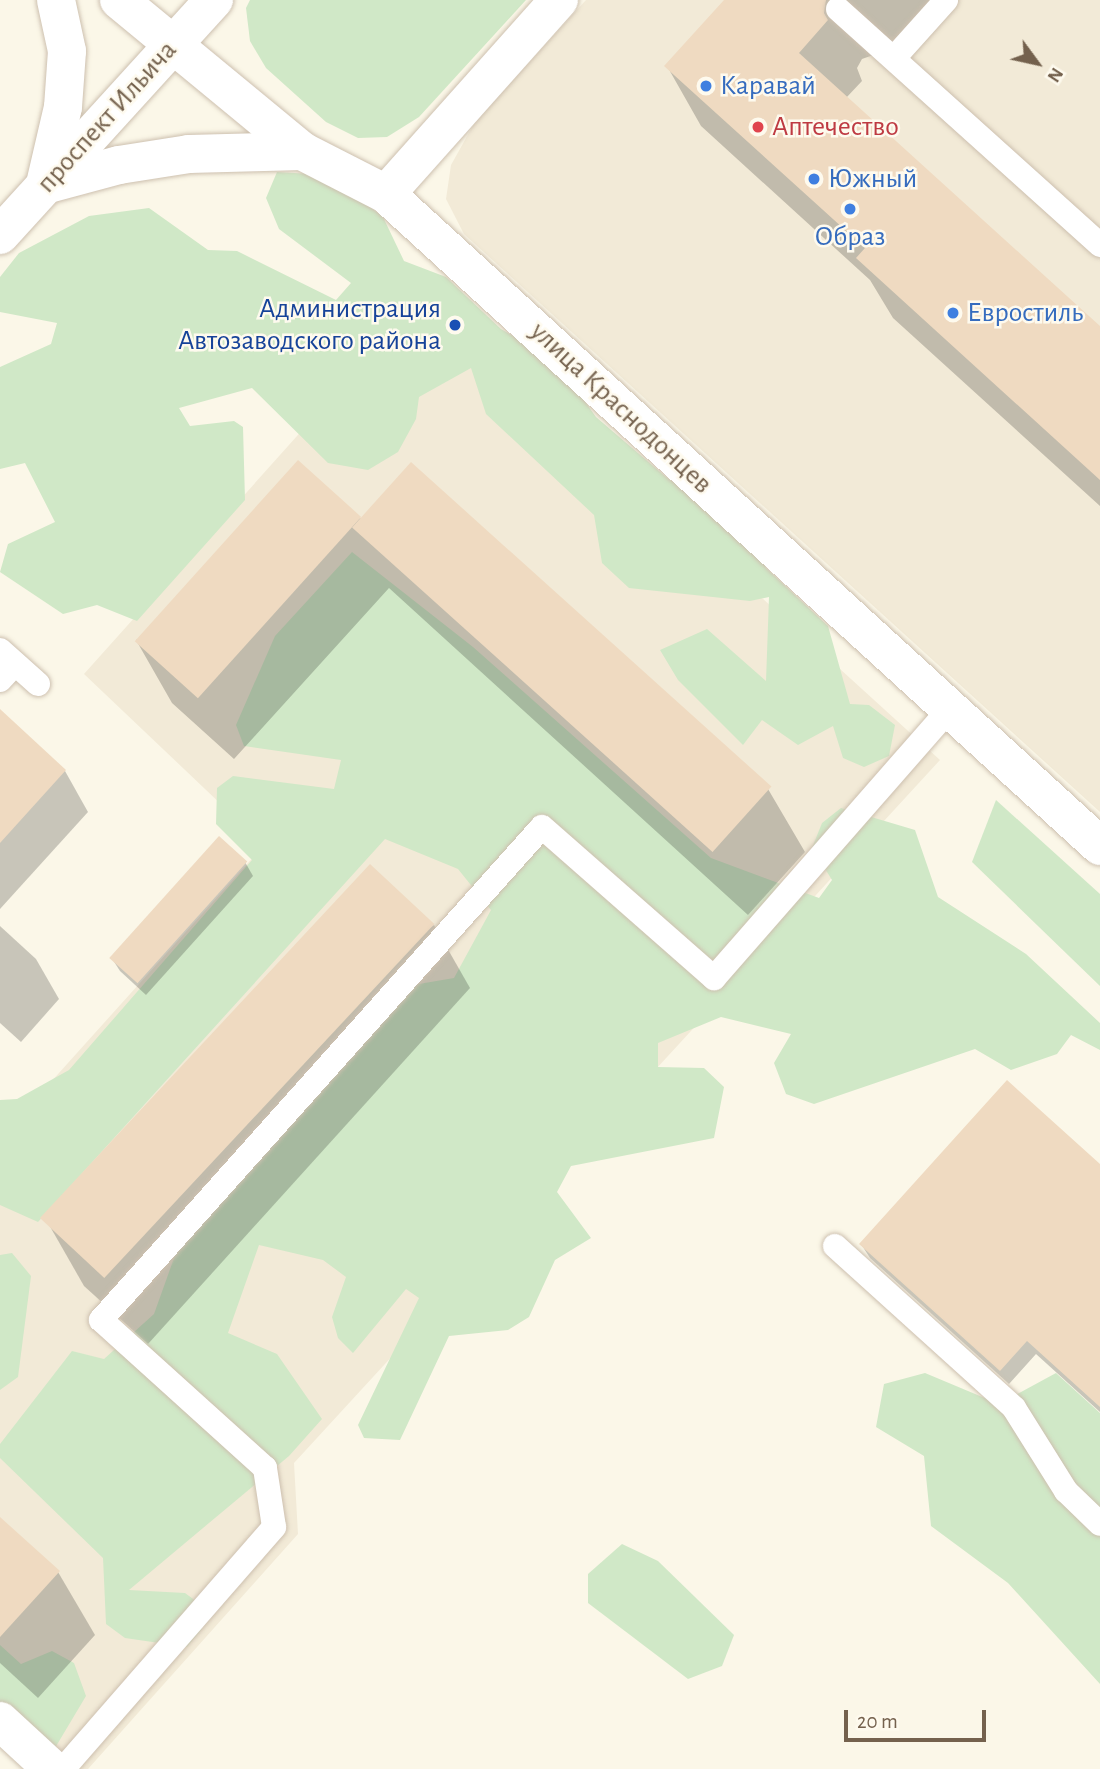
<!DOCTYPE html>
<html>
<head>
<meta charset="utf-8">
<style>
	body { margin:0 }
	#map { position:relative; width:1100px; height:1769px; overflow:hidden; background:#fbf7e8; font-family:"Alegreya Sans",sans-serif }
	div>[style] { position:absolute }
	.residential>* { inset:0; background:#f2ead7 }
	.green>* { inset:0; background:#d0e8c7 }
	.shadow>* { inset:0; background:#0003 }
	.building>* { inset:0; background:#efdac1; transform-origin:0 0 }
	.roads { filter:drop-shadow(0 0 2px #cdc0af) drop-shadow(0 0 2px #cdc0af) }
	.lane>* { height:24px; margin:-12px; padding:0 12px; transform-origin:12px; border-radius:12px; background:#fff }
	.street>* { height:38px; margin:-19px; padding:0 19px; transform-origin:19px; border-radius:19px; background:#fff }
	.secondary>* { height:38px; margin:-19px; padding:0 19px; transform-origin:19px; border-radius:19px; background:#fff }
	.dots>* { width:19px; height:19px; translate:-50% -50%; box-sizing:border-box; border:4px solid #fefaee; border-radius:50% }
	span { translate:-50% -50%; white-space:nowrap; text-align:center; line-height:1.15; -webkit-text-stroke:5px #fefaee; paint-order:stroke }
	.shop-label { font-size:28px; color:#366cbe }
	.left { translate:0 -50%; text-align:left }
	.street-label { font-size:28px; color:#74614d }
	.health-label { font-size:28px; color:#be3a42 }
	.transit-label { font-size:28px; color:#164399 }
	.right { translate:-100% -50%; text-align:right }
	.north { position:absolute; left:1002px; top:28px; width:70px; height:70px; -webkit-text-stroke:5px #fefaee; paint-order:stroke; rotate:123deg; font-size:19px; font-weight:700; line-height:28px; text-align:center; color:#74614d }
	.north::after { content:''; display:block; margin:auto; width:24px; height:32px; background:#74614d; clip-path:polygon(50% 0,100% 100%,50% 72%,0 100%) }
	.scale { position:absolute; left:844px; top:1710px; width:142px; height:32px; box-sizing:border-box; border:4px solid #74614d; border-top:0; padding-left:9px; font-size:21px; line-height:24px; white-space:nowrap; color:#74614d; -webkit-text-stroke:5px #fefaee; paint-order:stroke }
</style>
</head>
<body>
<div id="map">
	<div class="residential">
		<div style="clip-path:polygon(586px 0,1100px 0,1100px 812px,464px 234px,446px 199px,451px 165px,475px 122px)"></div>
		<div style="clip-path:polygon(426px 292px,940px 760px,294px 1463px,298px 1534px,88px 1769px,36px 1769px,0 1736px,0 1129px,5px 1133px,264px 845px,84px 674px)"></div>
	</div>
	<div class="green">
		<div style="clip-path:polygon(250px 0,526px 0,419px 117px,387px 137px,358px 138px,326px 122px,266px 68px,250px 41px,246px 8px)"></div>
		<div style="clip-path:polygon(277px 172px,329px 175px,383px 217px,404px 261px,446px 277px,501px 329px,556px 361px,596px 417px,666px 477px,752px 536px,766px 568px,828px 626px,850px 704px,869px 705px,895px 725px,889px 756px,864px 767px,843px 758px,833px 726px,798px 745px,762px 720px,743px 745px,678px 680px,660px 650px,707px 629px,766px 681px,769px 597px,750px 601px,629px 588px,602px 563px,594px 515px,486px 414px,471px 368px,419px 397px,416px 419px,398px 452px,368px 470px,328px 463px,252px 388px,179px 408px,190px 426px,234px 421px,243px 427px,245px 500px,137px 621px,97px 605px,63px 614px,0 572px,8px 544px,55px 522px,25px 463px,0 469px,0 367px,51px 344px,57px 323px,0 312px,0 277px,19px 253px,89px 216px,149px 208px,208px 250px,237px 251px,336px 300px,351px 283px,279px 229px,266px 198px)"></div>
		<div style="clip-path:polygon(352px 552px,473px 647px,711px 858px,819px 898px,832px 880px,812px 848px,822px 823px,841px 808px,915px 830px,938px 897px,1026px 954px,1100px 1023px,1100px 1050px,1071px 1035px,1057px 1054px,1011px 1070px,975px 1049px,814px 1104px,786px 1094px,774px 1063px,791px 1034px,721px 1017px,658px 1043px,658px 1067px,704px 1068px,724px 1087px,714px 1138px,571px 1166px,557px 1192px,591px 1238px,555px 1260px,529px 1317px,508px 1330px,449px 1336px,400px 1440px,364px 1438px,358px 1425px,419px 1298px,406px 1289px,353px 1353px,338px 1338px,332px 1317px,346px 1277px,323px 1260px,259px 1245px,228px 1333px,277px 1354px,322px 1419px,289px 1456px,129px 1590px,185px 1593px,200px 1604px,202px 1629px,187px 1647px,125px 1638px,106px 1624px,103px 1558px,0 1458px,0 1444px,72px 1351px,104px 1359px,154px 1314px,178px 1247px,413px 985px,454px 978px,491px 910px,458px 869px,385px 839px,38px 1222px,0 1205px,0 1100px,17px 1099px,69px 1070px,252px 860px,216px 824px,217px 788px,233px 776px,334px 789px,341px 760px,244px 746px,236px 725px,275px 636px)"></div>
		<div style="clip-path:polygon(996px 800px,1100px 894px,1100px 986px,972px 862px)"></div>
		<div style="clip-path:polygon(12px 1253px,31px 1276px,18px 1377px,0 1390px,0 1255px)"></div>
		<div style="clip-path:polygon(925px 1373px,999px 1404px,1056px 1373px,1100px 1413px,1100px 1684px,1008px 1583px,931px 1526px,924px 1456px,876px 1427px,884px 1384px)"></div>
		<div style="clip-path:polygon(622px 1544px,658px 1561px,734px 1635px,722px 1666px,688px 1679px,588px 1603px,588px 1574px)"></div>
		<div style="clip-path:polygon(0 1645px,21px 1664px,52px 1651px,74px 1663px,86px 1696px,55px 1748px,0 1717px)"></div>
	</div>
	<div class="shadow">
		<div style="clip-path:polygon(727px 0,935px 0,883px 58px,876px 54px,862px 59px,857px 68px,862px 81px,846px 98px,1100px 329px,1100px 506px,893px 318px,870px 280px,701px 126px,667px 66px)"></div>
		<div style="clip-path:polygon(360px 518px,768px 789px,805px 852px,748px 915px,389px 588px,234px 759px,172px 703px,136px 640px)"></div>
		<div style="clip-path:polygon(0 725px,65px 771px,88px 812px,0 909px)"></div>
		<div style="clip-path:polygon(245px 862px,253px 876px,146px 995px,120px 971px,111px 957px)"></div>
		<div style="clip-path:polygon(434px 925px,470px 988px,148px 1344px,84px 1286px,48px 1223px)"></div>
		<div style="clip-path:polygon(0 926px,36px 959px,59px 999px,21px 1042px,0 1023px)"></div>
		<div style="clip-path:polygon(1100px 1166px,1100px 1412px,1036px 1354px,1009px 1384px,870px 1258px,861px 1244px)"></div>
		<div style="clip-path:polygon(0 1519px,58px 1572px,95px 1635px,38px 1698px,0 1663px)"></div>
	</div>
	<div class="building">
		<div style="clip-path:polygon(724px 0,826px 0,824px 13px,828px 20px,799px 53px,1100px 326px,1100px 480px,856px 258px,865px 248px,664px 66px)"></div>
		<div style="left:298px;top:460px;width:85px;height:244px;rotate:42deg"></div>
		<div style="left:411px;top:462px;width:485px;height:88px;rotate:42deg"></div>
		<div style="clip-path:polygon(0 709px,66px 770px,0 843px)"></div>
		<div style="left:219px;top:836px;width:38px;height:164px;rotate:42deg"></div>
		<div style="left:370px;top:864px;width:88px;height:484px;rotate:43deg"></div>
		<div style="clip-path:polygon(1007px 1080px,1100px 1164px,1100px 1407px,1027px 1341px,1000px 1371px,859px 1244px)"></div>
		<div style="clip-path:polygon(0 1517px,60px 1571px,0 1637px)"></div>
	</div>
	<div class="roads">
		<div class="lane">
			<div style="left:838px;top:9px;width:353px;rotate:42deg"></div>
			<div style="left:894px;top:58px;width:78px;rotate:-48.1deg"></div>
			<div style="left:0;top:650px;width:51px;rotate:41.8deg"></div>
			<div style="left:0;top:680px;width:22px;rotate:-47deg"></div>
			<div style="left:835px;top:1246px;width:241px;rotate:42.1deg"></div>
			<div style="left:1014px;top:1408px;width:98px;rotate:57.9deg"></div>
			<div style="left:1066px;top:1491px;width:47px;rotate:44.1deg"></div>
			<div style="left:63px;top:1769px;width:321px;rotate:-48.9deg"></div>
			<div style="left:274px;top:1527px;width:60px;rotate:-98.7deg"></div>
			<div style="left:265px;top:1468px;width:221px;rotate:-137.9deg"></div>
			<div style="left:101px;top:1320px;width:661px;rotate:-48.19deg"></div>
			<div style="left:542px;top:827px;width:229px;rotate:41.3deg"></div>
			<div style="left:714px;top:978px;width:356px;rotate:-48.8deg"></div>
		</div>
		<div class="street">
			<div style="left:0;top:1721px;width:71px;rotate:42.7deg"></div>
		</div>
		<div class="secondary">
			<div style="left:119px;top:0;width:237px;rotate:39.5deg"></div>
			<div style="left:302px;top:151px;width:94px;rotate:27.1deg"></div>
			<div style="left:386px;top:194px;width:967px;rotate:42.4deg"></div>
			<div style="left:46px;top:180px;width:75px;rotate:-76.9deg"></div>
			<div style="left:63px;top:107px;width:56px;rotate:-85.9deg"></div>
			<div style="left:67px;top:51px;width:52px;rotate:-102.2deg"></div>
			<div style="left:45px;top:185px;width:77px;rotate:-15.1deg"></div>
			<div style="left:119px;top:165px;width:71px;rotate:-8.9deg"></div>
			<div style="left:189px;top:154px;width:113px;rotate:-1.5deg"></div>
			<div style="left:386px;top:194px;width:260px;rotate:-48.3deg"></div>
			<div style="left:0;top:235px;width:318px;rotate:-47.7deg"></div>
		</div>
	</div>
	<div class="dots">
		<div style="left:706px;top:86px;background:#3f7fe0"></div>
		<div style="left:758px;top:127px;background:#e0444e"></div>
		<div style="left:814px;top:179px;background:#3f7fe0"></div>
		<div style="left:850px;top:209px;background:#3f7fe0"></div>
		<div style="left:953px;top:313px;background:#3f7fe0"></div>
		<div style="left:455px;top:325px;background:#1a4fb4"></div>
	</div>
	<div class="shop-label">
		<span class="left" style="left:720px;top:86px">Каравай</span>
		<span class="left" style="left:828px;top:179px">Южный</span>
		<span style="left:850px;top:237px">Образ</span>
		<span class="left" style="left:967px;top:313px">Евростиль</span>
	</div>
	<div class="street-label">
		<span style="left:107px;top:117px;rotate:-48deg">проспект Ильича</span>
		<span style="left:621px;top:408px;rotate:43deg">улица Краснодонцев</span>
	</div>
	<div class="health-label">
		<span class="left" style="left:772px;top:127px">Аптечество</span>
	</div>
	<div class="transit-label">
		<span class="right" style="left:441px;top:325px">Администрация<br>Автозаводского района</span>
	</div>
	<div class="north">N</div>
	<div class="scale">20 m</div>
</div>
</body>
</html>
